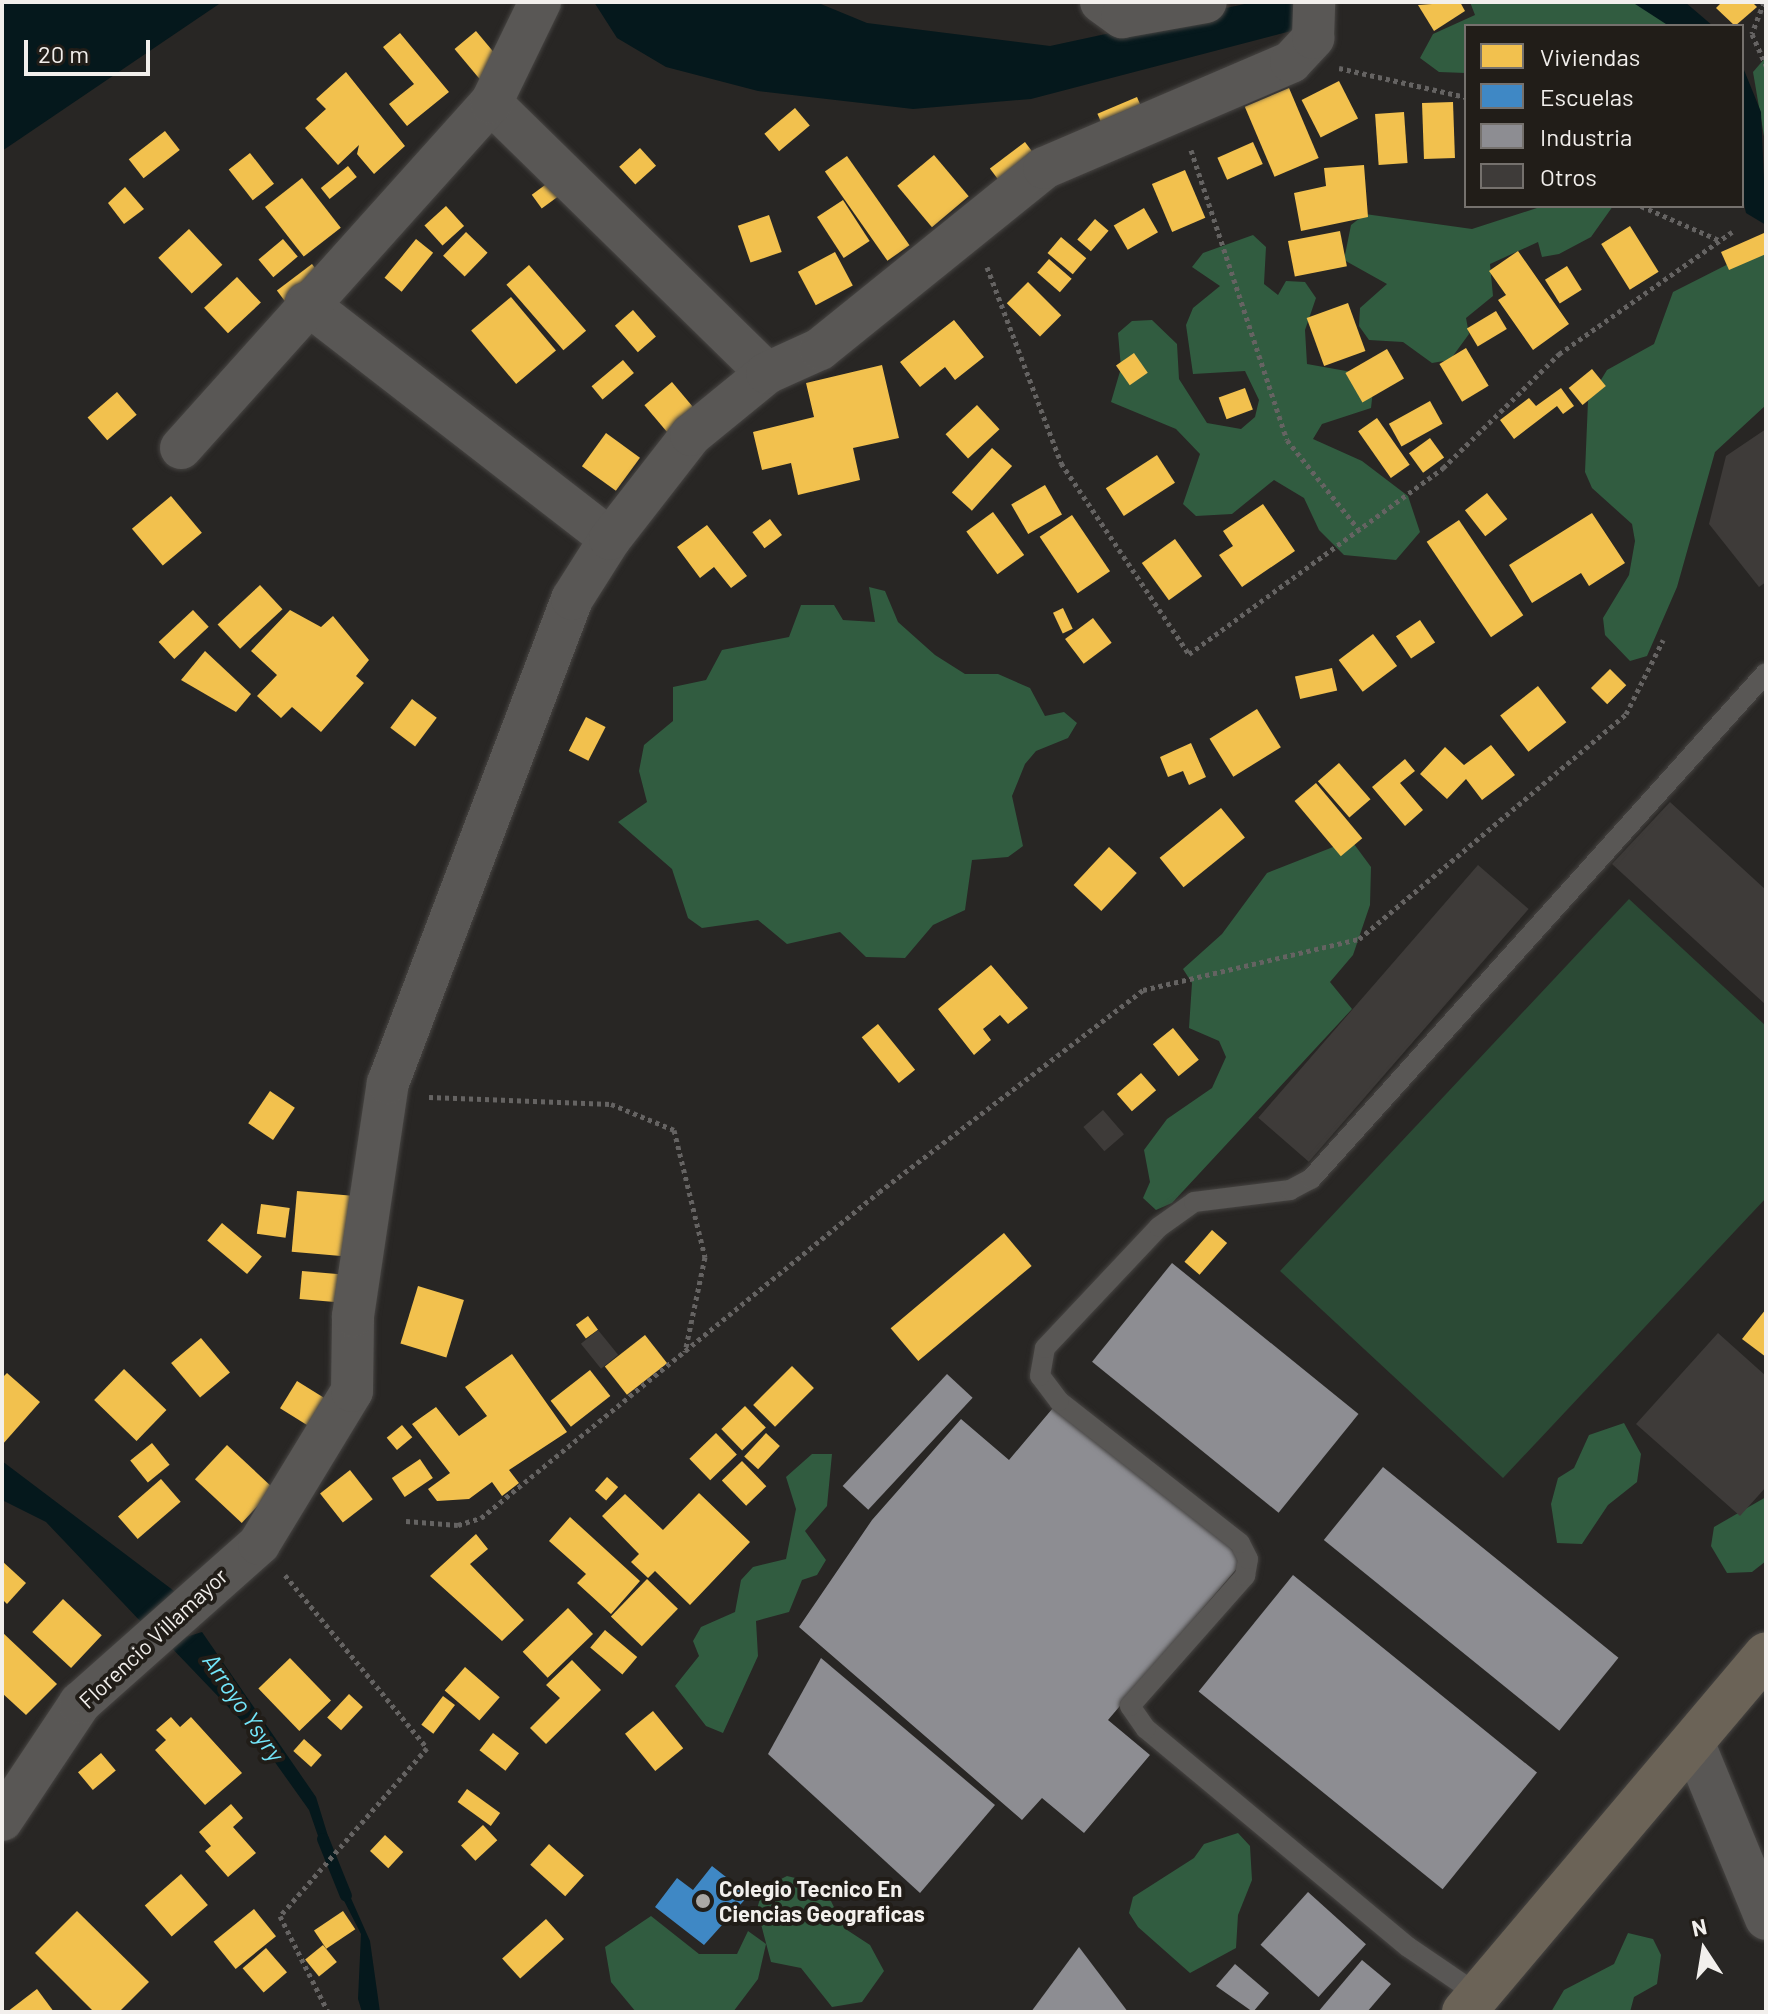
<!DOCTYPE html>
<html>
<head>
<meta charset="utf-8">
<style>
	body { margin:0 }
	#map { position:relative; width:1768px; height:2014px; overflow:hidden; background:#282624; font-family:Barlow,sans-serif }
	div>[style] { position:absolute }
	.green>* { inset:0; background:#2b4a35 }
	.forest>* { inset:0; background:#315c40 }
	.water>* { inset:0; background:#05181c }
	.homes>* { inset:0; background:#f2c14e; transform-origin:0 0 }
	.schools>* { inset:0; background:#3f88c5 }
	.industry>* { inset:0; background:#8d8d92; transform-origin:0 0 }
	.stream>* { height:12px; margin:-6px; padding:0 6px; transform-origin:6px; border-radius:6px; background:#05181c }
	.building>* { inset:0; background:#3e3b39; transform-origin:0 0 }
	.path>* { height:5px; margin-top:-2.5px; transform-origin:0; background:repeating-linear-gradient(90deg,#656362 0 4px,transparent 0 8px) }
	.roads { filter:drop-shadow(0 0 2px #464442) drop-shadow(0 0 2px #464442) }
	.lane>* { height:20px; margin:-10px; padding:0 10px; transform-origin:10px; border-radius:10px; background:#595755 }
	.street>* { height:42px; margin:-21px; padding:0 21px; transform-origin:21px; border-radius:21px; background:#595755 }
	.highway>* { height:44px; margin:-22px; padding:0 22px; transform-origin:22px; border-radius:22px; background:#6b6357 }
	.dots>* { width:22px; height:22px; translate:-50% -50%; box-sizing:border-box; border:4px solid #211d18; border-radius:50% }
	span { translate:-50% -50%; white-space:nowrap; text-align:center; line-height:1.15; -webkit-text-stroke:8px #211d18; paint-order:stroke }
	.street-label { font-size:22px; color:#f2efec }
	.poi-label { font-size:22px; color:#f2efec; font-weight:700 }
	.left { translate:0 -50%; text-align:left }
	.water-label { font-size:24px; color:#73e6fa; font-style:italic }
	.frame { position:absolute; inset:0; border:4px solid #f2efec; pointer-events:none }
	.legend { position:absolute; left:1464px; top:24px; width:280px; height:184px; box-sizing:border-box; background:#211d18; border:2px solid #75716d; margin:0; padding:10px 14px; list-style:none; font-size:24px; color:#f2efec }
	.legend li { display:flex; align-items:center; gap:16px; height:40px }
	.legend b { width:40px; border:2px solid #75716d }
	.north { position:absolute; left:1664px; top:1910px; width:80px; height:80px; -webkit-text-stroke:6px #211d18; paint-order:stroke; rotate:348deg; font-size:22px; font-weight:700; line-height:32px; text-align:center; color:#f2efec }
	.north::after { content:''; display:block; margin:auto; width:28px; height:36px; background:#f2efec; clip-path:polygon(50% 0,100% 100%,50% 72%,0 100%) }
	.scale { position:absolute; left:24px; top:40px; width:126px; height:36px; box-sizing:border-box; border:4px solid #f2efec; border-top:0; padding-left:10px; font-size:24px; line-height:28px; white-space:nowrap; color:#f2efec; -webkit-text-stroke:6px #211d18; paint-order:stroke }
</style>
</head>
<body>
<div id="map">
	<div class="green">
		<div style="clip-path:polygon(1629px 899px,1766px 1026px,1766px 1198px,1503px 1478px,1280px 1271px)"></div>
	</div>
	<div class="forest">
		<div style="clip-path:polygon(1470px 2px,1649px 2px,1700px 26px,1466px 26px,1466px 73px,1439px 72px,1420px 58px,1433px 34px,1475px 15px)"></div>
		<div style="clip-path:polygon(1766px 57px,1766px 148px,1753px 72px)"></div>
		<div style="clip-path:polygon(1543px 206px,1613px 206px,1591px 237px,1559px 254px,1542px 257px,1538px 242px,1490px 264px,1493px 296px,1466px 318px,1469px 334px,1450px 360px,1432px 363px,1403px 342px,1369px 340px,1359px 326px,1360px 308px,1387px 284px,1344px 260px,1351px 225px,1365px 214px,1472px 229px)"></div>
		<div style="clip-path:polygon(1253px 235px,1266px 247px,1264px 284px,1278px 295px,1286px 281px,1305px 282px,1316px 298px,1305px 330px,1307px 364px,1363px 374px,1373px 390px,1371px 408px,1322px 424px,1313px 439px,1362px 461px,1408px 496px,1420px 532px,1396px 560px,1344px 555px,1319px 530px,1304px 498px,1274px 480px,1232px 514px,1196px 516px,1183px 504px,1200px 454px,1176px 429px,1111px 402px,1121px 368px,1118px 333px,1132px 321px,1152px 320px,1177px 344px,1179px 379px,1207px 423px,1241px 429px,1255px 417px,1259px 400px,1245px 371px,1193px 374px,1186px 325px,1193px 308px,1220px 286px,1192px 267px,1203px 253px)"></div>
		<div style="clip-path:polygon(1754px 251px,1766px 251px,1766px 405px,1715px 452px,1677px 587px,1647px 656px,1630px 661px,1605px 635px,1603px 618px,1629px 575px,1635px 541px,1632px 524px,1592px 488px,1585px 472px,1588px 401px,1607px 370px,1654px 344px,1673px 292px)"></div>
		<div style="clip-path:polygon(869px 587px,885px 591px,898px 622px,935px 655px,965px 674px,998px 674px,1030px 688px,1045px 716px,1064px 712px,1077px 723px,1068px 738px,1036px 751px,1025px 764px,1012px 796px,1023px 846px,1008px 857px,972px 860px,965px 910px,933px 925px,905px 958px,866px 957px,840px 932px,787px 944px,758px 920px,702px 928px,688px 918px,672px 869px,618px 822px,647px 802px,639px 771px,644px 745px,673px 721px,673px 687px,706px 680px,722px 650px,789px 637px,801px 605px,834px 605px,843px 620px,875px 622px)"></div>
		<div style="clip-path:polygon(1351px 840px,1371px 867px,1370px 905px,1353px 955px,1330px 982px,1352px 1009px,1172px 1203px,1156px 1210px,1143px 1198px,1150px 1182px,1144px 1150px,1167px 1119px,1212px 1088px,1226px 1057px,1219px 1041px,1189px 1028px,1192px 983px,1183px 969px,1222px 934px,1267px 873px)"></div>
		<div style="clip-path:polygon(1624px 1423px,1641px 1454px,1637px 1482px,1608px 1505px,1582px 1544px,1557px 1543px,1551px 1504px,1558px 1478px,1574px 1468px,1589px 1435px)"></div>
		<div style="clip-path:polygon(812px 1454px,832px 1454px,827px 1506px,805px 1531px,826px 1560px,817px 1575px,802px 1580px,789px 1612px,756px 1621px,758px 1656px,723px 1733px,706px 1726px,675px 1686px,699px 1656px,693px 1641px,701px 1627px,735px 1612px,741px 1580px,753px 1567px,786px 1559px,796px 1509px,786px 1477px)"></div>
		<div style="clip-path:polygon(1766px 1497px,1766px 1561px,1752px 1572px,1727px 1573px,1711px 1546px,1714px 1527px)"></div>
		<div style="clip-path:polygon(1238px 1833px,1250px 1846px,1252px 1880px,1238px 1915px,1236px 1948px,1190px 1973px,1138px 1927px,1129px 1913px,1133px 1897px,1194px 1858px,1204px 1844px)"></div>
		<div style="clip-path:polygon(787px 1876px,808px 1881px,814px 1899px,831px 1901px,844px 1928px,870px 1945px,884px 1971px,862px 2002px,832px 2007px,801px 1968px,771px 1962px,757px 1909px,763px 1888px)"></div>
		<div style="clip-path:polygon(651px 1916px,699px 1954px,737px 1954px,748px 1931px,766px 1944px,758px 1979px,733px 2012px,636px 2012px,611px 1982px,605px 1947px)"></div>
		<div style="clip-path:polygon(1628px 1933px,1653px 1939px,1661px 1955px,1657px 1984px,1634px 1997px,1630px 2012px,1551px 2012px,1564px 1990px,1614px 1964px)"></div>
	</div>
	<div class="water">
		<div style="clip-path:polygon(2px 2px,222px 2px,2px 151px)"></div>
		<div style="clip-path:polygon(594px 2px,816px 2px,867px 23px,1050px 46px,1254px 2px,1298px 2px,1295px 30px,1031px 99px,913px 109px,758px 91px,666px 67px,617px 38px)"></div>
		<div style="clip-path:polygon(1632px 2px,1685px 2px,1713px 26px,1669px 26px)"></div>
		<div style="clip-path:polygon(1742px 65px,1761px 112px,1766px 225px,1746px 213px,1742px 195px)"></div>
		<div style="clip-path:polygon(2px 1461px,186px 1600px,143px 1624px,46px 1522px,2px 1500px)"></div>
		<div style="clip-path:polygon(202px 1632px,316px 1797px,332px 1849px,325px 1856px,309px 1810px,257px 1737px,167px 1643px)"></div>
		<div style="clip-path:polygon(342px 1878px,370px 1941px,380px 2012px,362px 2012px,358px 1999px,361px 1934px,336px 1885px)"></div>
	</div>
	<div class="homes">
		<div style="clip-path:polygon(1460px 2px,1465px 11px,1434px 31px,1418px 5px)"></div>
		<div style="clip-path:polygon(1722px 2px,1752px 2px,1757px 7px,1735px 26px,1716px 8px)"></div>
		<div style="left:476px;top:31px;width:40px;height:28px;rotate:50deg"></div>
		<div style="clip-path:polygon(400px 33px,449px 92px,407px 126px,389px 104px,414px 84px,383px 47px)"></div>
		<div style="clip-path:polygon(346px 72px,405px 146px,374px 174px,357px 154px,359px 145px,338px 165px,305px 128px,326px 109px,316px 99px)"></div>
		<div style="left:1339px;top:81px;width:42px;height:42px;rotate:63deg"></div>
		<div style="left:1289px;top:88px;width:76px;height:48px;rotate:67deg"></div>
		<div style="left:1137px;top:97px;width:25px;height:43px;rotate:67deg"></div>
		<div style="left:1453px;top:102px;width:56px;height:31px;rotate:88deg"></div>
		<div style="left:795px;top:108px;width:23px;height:40px;rotate:50deg"></div>
		<div style="left:1404px;top:112px;width:51px;height:29px;rotate:86deg"></div>
		<div style="left:165px;top:131px;width:24px;height:46px;rotate:52deg"></div>
		<div style="left:1025px;top:142px;width:26px;height:44px;rotate:53deg"></div>
		<div style="left:1253px;top:142px;width:24px;height:39px;rotate:66deg"></div>
		<div style="left:640px;top:148px;width:24px;height:28px;rotate:48deg"></div>
		<div style="left:250px;top:153px;width:39px;height:27px;rotate:52deg"></div>
		<div style="left:934px;top:155px;width:54px;height:48px;rotate:50deg"></div>
		<div style="left:847px;top:156px;width:109px;height:27px;rotate:55deg"></div>
		<div style="clip-path:polygon(1364px 165px,1368px 217px,1301px 231px,1294px 193px,1326px 186px,1324px 168px)"></div>
		<div style="left:348px;top:166px;width:14px;height:35px;rotate:51deg"></div>
		<div style="left:1185px;top:170px;width:52px;height:36px;rotate:67deg"></div>
		<div style="left:556px;top:177px;width:17px;height:30px;rotate:54deg"></div>
		<div style="left:302px;top:178px;width:63px;height:47px;rotate:52deg"></div>
		<div style="clip-path:polygon(125px 187px,144px 209px,124px 224px,108px 203px)"></div>
		<div style="left:843px;top:200px;width:49px;height:31px;rotate:57deg"></div>
		<div style="left:446px;top:206px;width:27px;height:29px;rotate:48deg"></div>
		<div style="left:1144px;top:208px;width:28px;height:35px;rotate:60deg"></div>
		<div style="left:769px;top:215px;width:39px;height:33px;rotate:71deg"></div>
		<div style="left:1095px;top:219px;width:18px;height:27px;rotate:41deg"></div>
		<div style="left:1630px;top:226px;width:54px;height:34px;rotate:58deg"></div>
		<div style="left:189px;top:229px;width:49px;height:42px;rotate:47deg"></div>
		<div style="left:1340px;top:231px;width:36px;height:53px;rotate:79deg"></div>
		<div style="left:466px;top:232px;width:30px;height:33px;rotate:44deg"></div>
		<div style="clip-path:polygon(1764px 233px,1766px 254px,1729px 270px,1721px 252px)"></div>
		<div style="left:1061px;top:237px;width:33px;height:21px;rotate:40deg"></div>
		<div style="left:283px;top:239px;width:23px;height:32px;rotate:50deg"></div>
		<div style="left:416px;top:239px;width:22px;height:50px;rotate:39deg"></div>
		<div style="clip-path:polygon(1518px 251px,1569px 324px,1533px 350px,1498px 300px,1506px 295px,1489px 271px)"></div>
		<div style="left:835px;top:252px;width:38px;height:42px;rotate:62deg"></div>
		<div style="left:1049px;top:259px;width:30px;height:18px;rotate:41deg"></div>
		<div style="left:312px;top:264px;width:15px;height:44px;rotate:53deg"></div>
		<div style="left:529px;top:265px;width:87px;height:30px;rotate:49deg"></div>
		<div style="left:1567px;top:266px;width:28px;height:26px;rotate:58deg"></div>
		<div style="left:237px;top:277px;width:35px;height:45px;rotate:47deg"></div>
		<div style="left:1028px;top:282px;width:47px;height:30px;rotate:45deg"></div>
		<div style="left:511px;top:297px;width:70px;height:52px;rotate:50deg"></div>
		<div style="left:1348px;top:303px;width:51px;height:44px;rotate:70deg"></div>
		<div style="left:633px;top:310px;width:35px;height:24px;rotate:49deg"></div>
		<div style="left:1496px;top:311px;width:21px;height:34px;rotate:59deg"></div>
		<div style="clip-path:polygon(954px 320px,984px 357px,955px 380px,945px 367px,920px 387px,900px 362px)"></div>
		<div style="left:1466px;top:348px;width:44px;height:31px;rotate:59deg"></div>
		<div style="left:1387px;top:349px;width:34px;height:48px;rotate:60deg"></div>
		<div style="left:1134px;top:353px;width:24px;height:22px;rotate:55deg"></div>
		<div style="left:623px;top:360px;width:17px;height:41px;rotate:50deg"></div>
		<div style="clip-path:polygon(882px 365px,899px 438px,853px 448px,860px 480px,798px 495px,791px 463px,762px 470px,753px 432px,814px 417px,806px 383px)"></div>
		<div style="left:1592px;top:369px;width:22px;height:30px;rotate:51deg"></div>
		<div style="left:672px;top:382px;width:45px;height:36px;rotate:50deg"></div>
		<div style="left:1245px;top:388px;width:23px;height:28px;rotate:70deg"></div>
		<div style="clip-path:polygon(1561px 388px,1574px 406px,1563px 414px,1557px 406px,1514px 439px,1500px 420px,1529px 398px,1536px 406px)"></div>
		<div style="left:117px;top:392px;width:30px;height:39px;rotate:49deg"></div>
		<div style="left:1430px;top:401px;width:26px;height:47px;rotate:61deg"></div>
		<div style="left:977px;top:405px;width:33px;height:43px;rotate:47deg"></div>
		<div style="left:1377px;top:418px;width:57px;height:23px;rotate:55deg"></div>
		<div style="left:606px;top:433px;width:42px;height:41px;rotate:36deg"></div>
		<div style="left:1430px;top:438px;width:24px;height:26px;rotate:54deg"></div>
		<div style="left:992px;top:448px;width:27px;height:60px;rotate:42deg"></div>
		<div style="left:1157px;top:455px;width:33px;height:61px;rotate:57deg"></div>
		<div style="left:1045px;top:485px;width:34px;height:39px;rotate:60deg"></div>
		<div style="left:1487px;top:493px;width:33px;height:28px;rotate:52deg"></div>
		<div style="left:171px;top:496px;width:48px;height:51px;rotate:50deg"></div>
		<div style="clip-path:polygon(1263px 504px,1295px 551px,1242px 587px,1219px 555px,1233px 546px,1223px 531px)"></div>
		<div style="left:993px;top:512px;width:53px;height:33px;rotate:54deg"></div>
		<div style="clip-path:polygon(1592px 513px,1625px 563px,1589px 586px,1581px 573px,1532px 603px,1509px 565px)"></div>
		<div style="left:1072px;top:515px;width:68px;height:39px;rotate:56deg"></div>
		<div style="left:770px;top:519px;width:20px;height:22px;rotate:53deg"></div>
		<div style="left:1459px;top:520px;width:115px;height:39px;rotate:56deg"></div>
		<div style="clip-path:polygon(707px 525px,747px 576px,731px 588px,714px 567px,700px 578px,677px 547px)"></div>
		<div style="left:1175px;top:539px;width:46px;height:41px;rotate:54deg"></div>
		<div style="left:260px;top:585px;width:33px;height:58px;rotate:47deg"></div>
		<div style="left:1063px;top:608px;width:23px;height:11px;rotate:65deg"></div>
		<div style="left:193px;top:610px;width:23px;height:47px;rotate:47deg"></div>
		<div style="clip-path:polygon(290px 610px,321px 627px,333px 616px,369px 660px,356px 676px,364px 683px,321px 732px,292px 707px,281px 718px,257px 696px,277px 675px,251px 651px)"></div>
		<div style="left:1093px;top:618px;width:31px;height:35px;rotate:53deg"></div>
		<div style="left:1420px;top:620px;width:27px;height:29px;rotate:56deg"></div>
		<div style="left:1373px;top:634px;width:40px;height:43px;rotate:53deg"></div>
		<div style="clip-path:polygon(205px 651px,251px 694px,236px 712px,181px 680px)"></div>
		<div style="left:1332px;top:668px;width:23px;height:38px;rotate:77deg"></div>
		<div style="left:1610px;top:669px;width:23px;height:27px;rotate:45deg"></div>
		<div style="left:1538px;top:686px;width:46px;height:48px;rotate:52deg"></div>
		<div style="left:412px;top:699px;width:31px;height:36px;rotate:37deg"></div>
		<div style="left:1257px;top:709px;width:45px;height:56px;rotate:58deg"></div>
		<div style="left:586px;top:717px;width:22px;height:38px;rotate:27deg"></div>
		<div style="clip-path:polygon(1191px 743px,1206px 777px,1189px 785px,1183px 771px,1168px 777px,1160px 757px)"></div>
		<div style="clip-path:polygon(1491px 745px,1515px 775px,1482px 800px,1466px 779px,1447px 799px,1420px 774px,1445px 747px,1464px 765px)"></div>
		<div style="clip-path:polygon(1405px 759px,1415px 771px,1400px 783px,1423px 810px,1405px 826px,1372px 787px)"></div>
		<div style="left:1339px;top:763px;width:48px;height:28px;rotate:49deg"></div>
		<div style="left:1316px;top:783px;width:72px;height:28px;rotate:50deg"></div>
		<div style="left:1221px;top:808px;width:38px;height:79px;rotate:51deg"></div>
		<div style="left:1109px;top:847px;width:38px;height:52px;rotate:43deg"></div>
		<div style="clip-path:polygon(991px 965px,1028px 1008px,1008px 1024px,1000px 1015px,983px 1029px,991px 1040px,974px 1055px,938px 1009px)"></div>
		<div style="left:878px;top:1024px;width:59px;height:21px;rotate:51deg"></div>
		<div style="left:1173px;top:1028px;width:41px;height:26px;rotate:51deg"></div>
		<div style="left:1141px;top:1073px;width:23px;height:32px;rotate:49deg"></div>
		<div style="left:270px;top:1091px;width:30px;height:39px;rotate:34deg"></div>
		<div style="left:297px;top:1191px;width:64px;height:61px;rotate:5deg"></div>
		<div style="left:261px;top:1204px;width:29px;height:30px;rotate:8deg"></div>
		<div style="left:222px;top:1223px;width:52px;height:23px;rotate:40deg"></div>
		<div style="left:1212px;top:1230px;width:20px;height:42px;rotate:41deg"></div>
		<div style="left:1004px;top:1233px;width:43px;height:148px;rotate:50deg"></div>
		<div style="left:302px;top:1271px;width:44px;height:28px;rotate:5deg"></div>
		<div style="left:418px;top:1286px;width:48px;height:60px;rotate:17deg"></div>
		<div style="clip-path:polygon(1766px 1309px,1766px 1357px,1742px 1339px)"></div>
		<div style="left:588px;top:1316px;width:17px;height:15px;rotate:54deg"></div>
		<div style="left:645px;top:1335px;width:36px;height:51px;rotate:52deg"></div>
		<div style="left:201px;top:1338px;width:45px;height:39px;rotate:50deg"></div>
		<div style="clip-path:polygon(512px 1354px,567px 1432px,509px 1470px,519px 1483px,502px 1496px,492px 1482px,469px 1499px,437px 1501px,428px 1489px,450px 1473px,412px 1424px,436px 1407px,459px 1436px,487px 1416px,465px 1387px)"></div>
		<div style="left:792px;top:1366px;width:31px;height:55px;rotate:45deg"></div>
		<div style="left:124px;top:1369px;width:59px;height:43px;rotate:44deg"></div>
		<div style="left:590px;top:1370px;width:33px;height:50px;rotate:52deg"></div>
		<div style="clip-path:polygon(7px 1373px,40px 1402px,2px 1445px,2px 1378px)"></div>
		<div style="left:297px;top:1381px;width:45px;height:32px;rotate:32deg"></div>
		<div style="left:745px;top:1406px;width:30px;height:33px;rotate:46deg"></div>
		<div style="left:402px;top:1425px;width:16px;height:20px;rotate:50deg"></div>
		<div style="left:716px;top:1433px;width:30px;height:37px;rotate:46deg"></div>
		<div style="left:766px;top:1433px;width:19px;height:32px;rotate:43deg"></div>
		<div style="left:152px;top:1443px;width:28px;height:28px;rotate:51deg"></div>
		<div style="left:227px;top:1445px;width:64px;height:47px;rotate:43deg"></div>
		<div style="left:420px;top:1459px;width:23px;height:34px;rotate:56deg"></div>
		<div style="left:742px;top:1461px;width:35px;height:28px;rotate:46deg"></div>
		<div style="left:350px;top:1470px;width:37px;height:38px;rotate:52deg"></div>
		<div style="left:607px;top:1477px;width:15px;height:18px;rotate:42deg"></div>
		<div style="left:161px;top:1479px;width:30px;height:57px;rotate:49deg"></div>
		<div style="clip-path:polygon(699px 1493px,750px 1542px,690px 1605px,655px 1571px,648px 1578px,631px 1562px,639px 1554px,602px 1516px,625px 1494px,663px 1530px)"></div>
		<div style="clip-path:polygon(570px 1517px,640px 1581px,611px 1614px,577px 1583px,586px 1574px,549px 1541px)"></div>
		<div style="clip-path:polygon(476px 1534px,488px 1549px,470px 1564px,524px 1620px,502px 1641px,430px 1576px)"></div>
		<div style="clip-path:polygon(2px 1561px,26px 1583px,7px 1604px,2px 1599px)"></div>
		<div style="left:647px;top:1579px;width:43px;height:52px;rotate:44deg"></div>
		<div style="left:63px;top:1599px;width:53px;height:45px;rotate:43deg"></div>
		<div style="left:568px;top:1608px;width:36px;height:63px;rotate:46deg"></div>
		<div style="left:605px;top:1630px;width:42px;height:23px;rotate:40deg"></div>
		<div style="clip-path:polygon(2px 1632px,57px 1684px,26px 1715px,2px 1693px)"></div>
		<div style="left:290px;top:1658px;width:59px;height:44px;rotate:46deg"></div>
		<div style="clip-path:polygon(572px 1660px,601px 1690px,546px 1744px,530px 1728px,560px 1698px,546px 1685px)"></div>
		<div style="left:465px;top:1667px;width:46px;height:31px;rotate:41deg"></div>
		<div style="left:349px;top:1694px;width:19px;height:32px;rotate:43deg"></div>
		<div style="left:443px;top:1696px;width:15px;height:36px;rotate:37deg"></div>
		<div style="left:653px;top:1711px;width:48px;height:36px;rotate:51deg"></div>
		<div style="clip-path:polygon(171px 1717px,180px 1727px,191px 1717px,242px 1773px,205px 1805px,155px 1750px,166px 1740px,156px 1730px)"></div>
		<div style="left:493px;top:1733px;width:33px;height:22px;rotate:38deg"></div>
		<div style="left:304px;top:1739px;width:24px;height:16px;rotate:42deg"></div>
		<div style="left:101px;top:1753px;width:23px;height:30px;rotate:50deg"></div>
		<div style="left:467px;top:1789px;width:41px;height:16px;rotate:36deg"></div>
		<div style="clip-path:polygon(231px 1804px,243px 1818px,233px 1827px,256px 1853px,228px 1877px,205px 1851px,211px 1846px,199px 1832px)"></div>
		<div style="left:483px;top:1825px;width:21px;height:30px;rotate:47deg"></div>
		<div style="left:385px;top:1835px;width:25px;height:22px;rotate:43deg"></div>
		<div style="left:549px;top:1844px;width:47px;height:28px;rotate:42deg"></div>
		<div style="left:181px;top:1874px;width:41px;height:48px;rotate:49deg"></div>
		<div style="left:254px;top:1909px;width:35px;height:52px;rotate:51deg"></div>
		<div style="clip-path:polygon(77px 1911px,149px 1982px,119px 2012px,94px 2012px,35px 1953px)"></div>
		<div style="left:343px;top:1911px;width:22px;height:35px;rotate:56deg"></div>
		<div style="left:546px;top:1919px;width:27px;height:59px;rotate:48deg"></div>
		<div style="left:323px;top:1945px;width:22px;height:23px;rotate:51deg"></div>
		<div style="left:266px;top:1948px;width:32px;height:31px;rotate:49deg"></div>
		<div style="clip-path:polygon(37px 1989px,54px 2012px,7px 2012px)"></div>
	</div>
	<div class="schools">
		<div style="clip-path:polygon(712px 1866px,749px 1895px,704px 1945px,655px 1907px,677px 1878px,693px 1890px)"></div>
	</div>
	<div class="industry">
		<div style="left:1172px;top:1263px;width:240px;height:127px;rotate:39deg"></div>
		<div style="left:947px;top:1374px;width:35px;height:153px;rotate:43deg"></div>
		<div style="clip-path:polygon(1058px 1402px,1245px 1559px,1108px 1720px,1150px 1755px,1084px 1833px,1042px 1798px,1022px 1820px,799px 1627px,872px 1520px,961px 1419px,1009px 1460px)"></div>
		<div style="left:1383px;top:1467px;width:303px;height:94px;rotate:39deg"></div>
		<div style="left:1293px;top:1575px;width:314px;height:150px;rotate:39deg"></div>
		<div style="clip-path:polygon(821px 1658px,995px 1805px,920px 1893px,768px 1754px)"></div>
		<div style="left:1308px;top:1892px;width:78px;height:71px;rotate:42deg"></div>
		<div style="clip-path:polygon(1079px 1947px,1128px 2012px,1031px 2012px)"></div>
		<div style="clip-path:polygon(1362px 1960px,1391px 1984px,1367px 2012px,1318px 2012px)"></div>
		<div style="clip-path:polygon(1235px 1964px,1269px 1993px,1253px 2012px,1216px 1986px)"></div>
	</div>
	<div class="stream">
		<div style="left:323px;top:1839px;width:61px;rotate:68deg"></div>
	</div>
	<div class="building">
		<div style="clip-path:polygon(1766px 429px,1766px 582px,1759px 587px,1709px 524px,1726px 456px)"></div>
		<div style="clip-path:polygon(1670px 802px,1766px 890px,1766px 1005px,1612px 864px)"></div>
		<div style="left:1478px;top:865px;width:67px;height:335px;rotate:41deg"></div>
		<div style="left:1103px;top:1110px;width:32px;height:26px;rotate:49deg"></div>
		<div style="left:598px;top:1330px;width:32px;height:22px;rotate:51deg"></div>
		<div style="clip-path:polygon(1718px 1333px,1766px 1376px,1766px 1487px,1740px 1516px,1636px 1424px)"></div>
	</div>
	<div class="path">
		<div style="left:1764px;top:2px;width:34px;rotate:111deg"></div>
		<div style="left:1752px;top:34px;width:35px;rotate:66deg"></div>
		<div style="left:1339px;top:68px;width:130px;rotate:12.9deg"></div>
		<div style="left:1191px;top:150px;width:305px;rotate:71.7deg"></div>
		<div style="left:1287px;top:440px;width:115px;rotate:51.3deg"></div>
		<div style="left:1641px;top:206px;width:85px;rotate:23.6deg"></div>
		<div style="left:987px;top:267px;width:210px;rotate:69.3deg"></div>
		<div style="left:1061px;top:463px;width:230px;rotate:56.2deg"></div>
		<div style="left:1189px;top:654px;width:315px;rotate:-36.2deg"></div>
		<div style="left:1443px;top:468px;width:163px;rotate:-44.5deg"></div>
		<div style="left:1559px;top:354px;width:212px;rotate:-35.2deg"></div>
		<div style="left:429px;top:1097px;width:182px;rotate:2.2deg"></div>
		<div style="left:611px;top:1104px;width:68px;rotate:22.4deg"></div>
		<div style="left:674px;top:1130px;width:131px;rotate:76.3deg"></div>
		<div style="left:705px;top:1257px;width:97px;rotate:101.9deg"></div>
		<div style="left:406px;top:1521px;width:52px;rotate:4.4deg"></div>
		<div style="left:458px;top:1525px;width:24px;rotate:-17deg"></div>
		<div style="left:481px;top:1518px;width:514px;rotate:-39.32deg"></div>
		<div style="left:879px;top:1192px;width:332px;rotate:-37.4deg"></div>
		<div style="left:1143px;top:990px;width:222px;rotate:-13.3deg"></div>
		<div style="left:1359px;top:939px;width:349px;rotate:-40.1deg"></div>
		<div style="left:1626px;top:714px;width:83px;rotate:-63.4deg"></div>
		<div style="left:285px;top:1575px;width:224px;rotate:50.6deg"></div>
		<div style="left:427px;top:1748px;width:223px;rotate:131.2deg"></div>
		<div style="left:280px;top:1916px;width:107px;rotate:63.4deg"></div>
	</div>
	<div class="roads">
		<div class="lane">
			<div style="left:1477px;top:1994px;width:83px;rotate:-145.7deg"></div>
			<div style="left:1408px;top:1947px;width:341px;rotate:-140.2deg"></div>
			<div style="left:1146px;top:1729px;width:28px;rotate:-125deg"></div>
			<div style="left:1130px;top:1706px;width:174px;rotate:-48.5deg"></div>
			<div style="left:1245px;top:1576px;width:17px;rotate:-80deg"></div>
			<div style="left:1248px;top:1559px;width:18px;rotate:-117deg"></div>
			<div style="left:1240px;top:1543px;width:230px;rotate:-141.9deg"></div>
			<div style="left:1059px;top:1401px;width:31px;rotate:-127deg"></div>
			<div style="left:1040px;top:1376px;width:28px;rotate:-80deg"></div>
			<div style="left:1045px;top:1348px;width:166px;rotate:-46.7deg"></div>
			<div style="left:1159px;top:1227px;width:43px;rotate:-35.5deg"></div>
			<div style="left:1194px;top:1202px;width:97px;rotate:-7.1deg"></div>
			<div style="left:1290px;top:1190px;width:24px;rotate:-28deg"></div>
			<div style="left:1311px;top:1179px;width:680px;rotate:-48.04deg"></div>
		</div>
		<div class="street">
			<div style="left:1101px;top:2px;width:26px;rotate:36deg"></div>
			<div style="left:1122px;top:17px;width:85px;rotate:-10.1deg"></div>
			<div style="left:491px;top:103px;width:386px;rotate:44.4deg"></div>
			<div style="left:306px;top:303px;width:385px;rotate:37.8deg"></div>
			<div style="left:181px;top:448px;width:464px;rotate:-48.1deg"></div>
			<div style="left:491px;top:103px;width:112px;rotate:-64.1deg"></div>
			<div style="left:1694px;top:1744px;width:189px;rotate:67.6deg"></div>
			<div style="left:2px;top:1820px;width:141px;rotate:-56.3deg"></div>
			<div style="left:80px;top:1703px;width:239px;rotate:-41.6deg"></div>
			<div style="left:259px;top:1544px;width:179px;rotate:-58.7deg"></div>
			<div style="left:352px;top:1391px;width:75px;rotate:-89.2deg"></div>
			<div style="left:353px;top:1316px;width:236px;rotate:-81.5deg"></div>
			<div style="left:388px;top:1083px;width:518px;rotate:-69.18deg"></div>
			<div style="left:572px;top:599px;width:71px;rotate:-57.7deg"></div>
			<div style="left:610px;top:539px;width:132px;rotate:-52.1deg"></div>
			<div style="left:691px;top:435px;width:98px;rotate:-39.2deg"></div>
			<div style="left:767px;top:373px;width:58px;rotate:-24.4deg"></div>
			<div style="left:820px;top:349px;width:288px;rotate:-38.9deg"></div>
			<div style="left:1044px;top:168px;width:269px;rotate:-23.2deg"></div>
			<div style="left:1291px;top:62px;width:33px;rotate:-47deg"></div>
			<div style="left:1313px;top:38px;width:36px;rotate:-88deg"></div>
		</div>
		<div class="highway">
			<div style="left:1464px;top:2012px;width:468px;rotate:-49.8deg"></div>
		</div>
	</div>
	<div class="dots">
		<div style="left:703px;top:1901px;background:#aba9a6"></div>
	</div>
	<div class="street-label">
		<span style="left:153px;top:1638px;rotate:-43deg">Florencio Villamayor</span>
	</div>
	<div class="poi-label">
		<span class="left" style="left:719px;top:1901px">Colegio Tecnico En<br>Ciencias Geograficas</span>
	</div>
	<div class="water-label">
		<span style="left:244px;top:1707px;rotate:56deg">Arroyo Ysyry</span>
	</div>
	<div class="frame"></div>
	<ul class="legend">
	<li><b style="height:22px;background:#f2c14e"></b>Viviendas</li>
	<li><b style="height:22px;background:#3f88c5"></b>Escuelas</li>
	<li><b style="height:22px;background:#8d8d92"></b>Industria</li>
	<li><b style="height:22px;background:#3e3b39"></b>Otros</li>
	</ul>
	<div class="north">N</div>
	<div class="scale">20 m</div>
</div>
</body>
</html>
